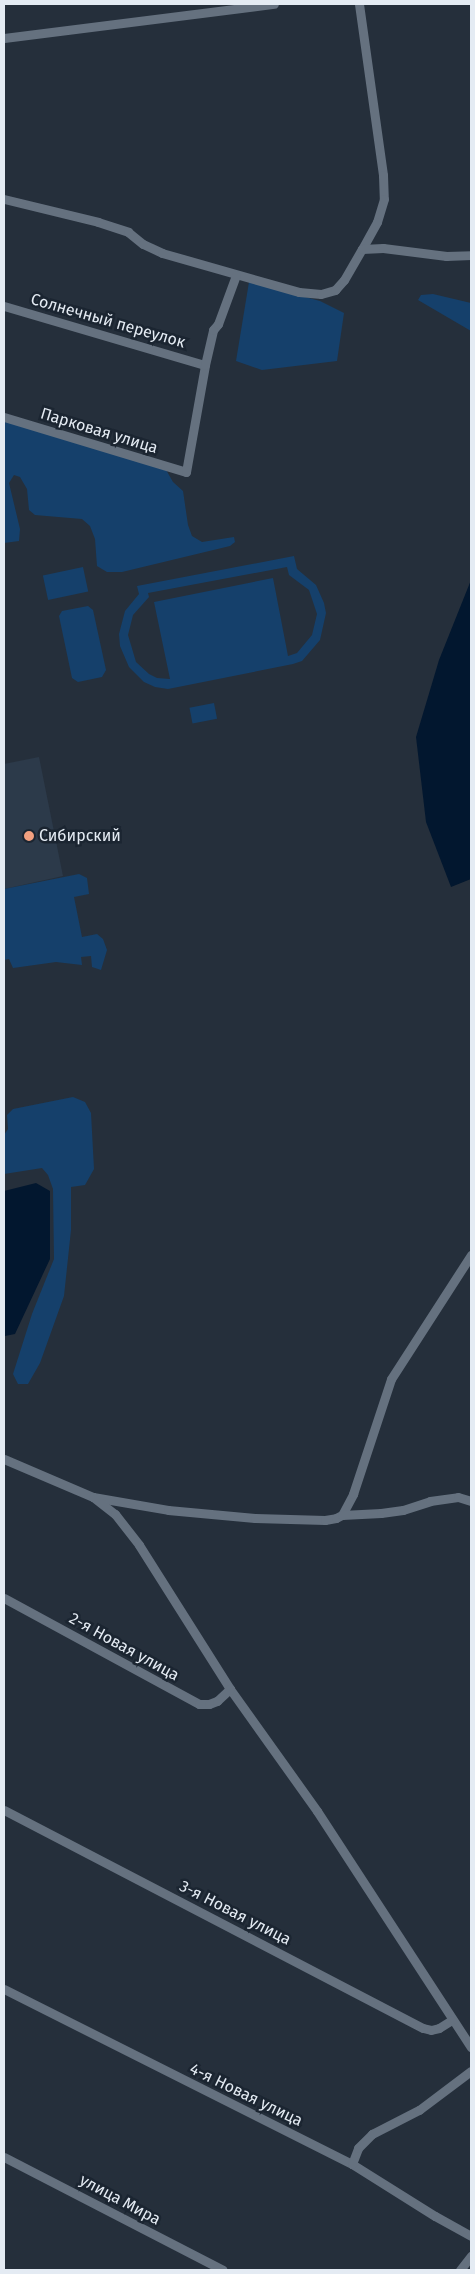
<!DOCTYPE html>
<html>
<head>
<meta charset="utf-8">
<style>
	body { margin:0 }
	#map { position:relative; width:475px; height:2274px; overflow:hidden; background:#252f3b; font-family:"Fira Sans",sans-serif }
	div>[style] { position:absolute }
	.built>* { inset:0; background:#2c3a4a }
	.green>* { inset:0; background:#15406b; transform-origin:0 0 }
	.water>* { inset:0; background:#02172f }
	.minor>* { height:9px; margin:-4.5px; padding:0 4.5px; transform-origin:4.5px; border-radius:4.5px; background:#65717f }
	.dots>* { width:14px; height:14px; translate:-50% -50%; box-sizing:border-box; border:2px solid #1b2531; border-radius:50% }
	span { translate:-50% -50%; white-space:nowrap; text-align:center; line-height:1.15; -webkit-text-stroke:5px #1b2531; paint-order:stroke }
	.street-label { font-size:16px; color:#e4ebf3 }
	.poi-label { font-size:16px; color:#e4ebf3 }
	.left { translate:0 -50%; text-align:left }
	.frame { position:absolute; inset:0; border:5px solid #e4ebf3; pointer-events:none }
</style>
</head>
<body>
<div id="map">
	<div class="built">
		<div style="clip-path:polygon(39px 757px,63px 876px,4px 889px,4px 764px)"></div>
	</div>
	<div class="green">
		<div style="clip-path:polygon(249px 282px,320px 301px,344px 313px,337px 361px,262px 370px,236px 361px)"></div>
		<div style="clip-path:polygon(433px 294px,471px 303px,471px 331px,418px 300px,421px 295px)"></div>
		<div style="clip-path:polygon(10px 421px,165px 468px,173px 482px,183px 491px,188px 525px,192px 536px,202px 542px,234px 537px,235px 542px,230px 546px,122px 572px,107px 572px,97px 566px,95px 539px,90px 526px,82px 519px,35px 515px,29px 510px,27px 489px,20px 477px,14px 475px,9px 483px,20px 529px,19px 541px,4px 543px,4px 422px)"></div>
		<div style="clip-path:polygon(evenodd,294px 556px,297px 569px,316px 585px,324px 603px,326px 613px,320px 640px,302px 661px,293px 664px,168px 689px,155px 687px,144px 682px,129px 667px,120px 646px,119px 634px,125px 611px,139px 594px,137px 586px,294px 556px,287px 567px,289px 575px,309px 590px,317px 614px,312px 635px,297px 653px,288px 656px,273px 578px,154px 602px,170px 679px,157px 678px,149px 674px,136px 662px,128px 635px,133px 615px,149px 597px,148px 593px,287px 567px)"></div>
		<div style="left:83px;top:567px;width:25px;height:41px;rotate:78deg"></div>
		<div style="clip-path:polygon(88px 606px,93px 610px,106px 670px,102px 677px,78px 682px,72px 678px,59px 616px,62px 611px)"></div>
		<div style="left:214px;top:703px;width:16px;height:25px;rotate:79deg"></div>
		<div style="clip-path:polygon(79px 874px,87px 878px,89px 894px,74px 897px,82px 937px,97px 934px,103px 939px,107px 950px,101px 970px,92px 967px,91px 956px,81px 957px,82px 965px,56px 962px,13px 968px,9px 959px,4px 960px,4px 889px)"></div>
		<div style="clip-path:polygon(73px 1097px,85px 1102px,91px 1113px,94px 1169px,85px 1185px,71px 1187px,71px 1230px,64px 1296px,40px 1363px,28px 1384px,18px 1384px,13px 1374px,32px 1314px,54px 1259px,53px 1189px,48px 1175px,42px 1168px,4px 1174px,4px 1135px,8px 1129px,7px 1115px,13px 1109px)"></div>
	</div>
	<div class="water">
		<div style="clip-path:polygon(471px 580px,471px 879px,451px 887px,426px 822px,416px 737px,439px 660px)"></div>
		<div style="clip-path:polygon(36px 1183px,50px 1191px,50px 1259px,15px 1334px,5px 1336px,4px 1191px)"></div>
	</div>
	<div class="minor">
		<div style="left:359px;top:4px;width:173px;rotate:82deg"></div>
		<div style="left:383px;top:175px;width:24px;rotate:88deg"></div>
		<div style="left:384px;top:199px;width:24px;rotate:107deg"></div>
		<div style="left:377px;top:222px;width:31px;rotate:119deg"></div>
		<div style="left:4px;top:38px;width:272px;rotate:-7.2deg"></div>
		<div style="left:4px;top:199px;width:97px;rotate:13.7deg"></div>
		<div style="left:98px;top:222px;width:32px;rotate:18deg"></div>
		<div style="left:128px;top:232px;width:19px;rotate:39deg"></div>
		<div style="left:143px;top:244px;width:21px;rotate:25deg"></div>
		<div style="left:162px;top:253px;width:142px;rotate:15.9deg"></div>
		<div style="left:299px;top:292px;width:22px;rotate:5deg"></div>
		<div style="left:321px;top:294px;width:15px;rotate:-16deg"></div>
		<div style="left:335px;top:290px;width:13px;rotate:-48deg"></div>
		<div style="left:344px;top:280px;width:36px;rotate:-60deg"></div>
		<div style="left:362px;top:249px;width:21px;rotate:-3deg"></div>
		<div style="left:383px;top:248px;width:64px;rotate:7.2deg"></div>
		<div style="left:446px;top:256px;width:25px;rotate:-2deg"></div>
		<div style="left:4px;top:306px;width:209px;rotate:16.4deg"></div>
		<div style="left:4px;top:417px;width:190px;rotate:16.8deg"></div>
		<div style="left:186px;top:472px;width:109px;rotate:-79.9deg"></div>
		<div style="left:205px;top:365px;width:36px;rotate:-77deg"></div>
		<div style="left:213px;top:330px;width:8px;rotate:-50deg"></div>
		<div style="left:218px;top:324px;width:52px;rotate:-69.8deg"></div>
		<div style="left:4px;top:1459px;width:97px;rotate:23.1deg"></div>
		<div style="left:93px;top:1497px;width:76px;rotate:9.8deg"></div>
		<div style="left:168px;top:1510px;width:87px;rotate:5.3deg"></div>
		<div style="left:255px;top:1518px;width:70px;rotate:1.6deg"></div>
		<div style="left:325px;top:1520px;width:11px;rotate:-10deg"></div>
		<div style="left:336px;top:1518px;width:7px;rotate:-27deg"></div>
		<div style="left:342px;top:1515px;width:24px;rotate:-62deg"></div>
		<div style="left:353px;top:1494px;width:121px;rotate:-71.7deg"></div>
		<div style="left:391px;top:1379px;width:148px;rotate:-57.2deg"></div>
		<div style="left:93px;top:1497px;width:28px;rotate:38deg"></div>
		<div style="left:115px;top:1514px;width:39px;rotate:52deg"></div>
		<div style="left:139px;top:1545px;width:170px;rotate:57.7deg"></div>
		<div style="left:230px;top:1689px;width:150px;rotate:54.5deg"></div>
		<div style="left:317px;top:1811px;width:282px;rotate:56.9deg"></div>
		<div style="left:342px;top:1515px;width:39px;rotate:-3deg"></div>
		<div style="left:381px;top:1513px;width:22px;rotate:-8deg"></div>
		<div style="left:403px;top:1510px;width:28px;rotate:-18deg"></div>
		<div style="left:430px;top:1501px;width:28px;rotate:-8deg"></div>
		<div style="left:458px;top:1497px;width:14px;rotate:17deg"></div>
		<div style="left:4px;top:1598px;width:222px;rotate:28.5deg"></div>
		<div style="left:199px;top:1704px;width:10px"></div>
		<div style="left:209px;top:1704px;width:9px;rotate:-21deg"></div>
		<div style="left:217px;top:1701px;width:18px;rotate:-43deg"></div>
		<div style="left:4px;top:1810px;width:472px;rotate:27.5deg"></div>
		<div style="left:423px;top:2028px;width:8px;rotate:14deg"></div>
		<div style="left:431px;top:2030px;width:8px;rotate:-14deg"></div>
		<div style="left:439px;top:2028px;width:15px;rotate:-32deg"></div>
		<div style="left:4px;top:1989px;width:390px;rotate:26.7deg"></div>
		<div style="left:352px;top:2164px;width:98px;rotate:32.1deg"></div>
		<div style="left:435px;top:2216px;width:41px;rotate:29.1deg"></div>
		<div style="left:4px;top:2157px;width:246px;rotate:27.3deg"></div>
		<div style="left:352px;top:2164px;width:17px;rotate:-69deg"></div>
		<div style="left:358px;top:2148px;width:20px;rotate:-45deg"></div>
		<div style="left:372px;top:2134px;width:53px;rotate:-27.1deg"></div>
		<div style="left:419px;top:2110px;width:65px;rotate:-36.9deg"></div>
		<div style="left:460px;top:2270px;width:18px;rotate:-52deg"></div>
	</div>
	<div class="dots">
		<div style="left:29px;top:836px;background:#f2a080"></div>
	</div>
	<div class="street-label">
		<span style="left:108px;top:321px;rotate:16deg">Солнечный переулок</span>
		<span style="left:99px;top:431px;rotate:17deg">Парковая улица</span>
		<span style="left:124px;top:1647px;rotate:29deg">2-я Новая улица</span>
		<span style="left:235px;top:1913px;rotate:27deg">3-я Новая улица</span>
		<span style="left:246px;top:2095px;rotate:26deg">4-я Новая улица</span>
		<span style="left:120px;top:2200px;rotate:28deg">улица Мира</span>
	</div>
	<div class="poi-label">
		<span class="left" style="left:39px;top:836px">Сибирский</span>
	</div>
	<div class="frame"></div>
</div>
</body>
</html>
